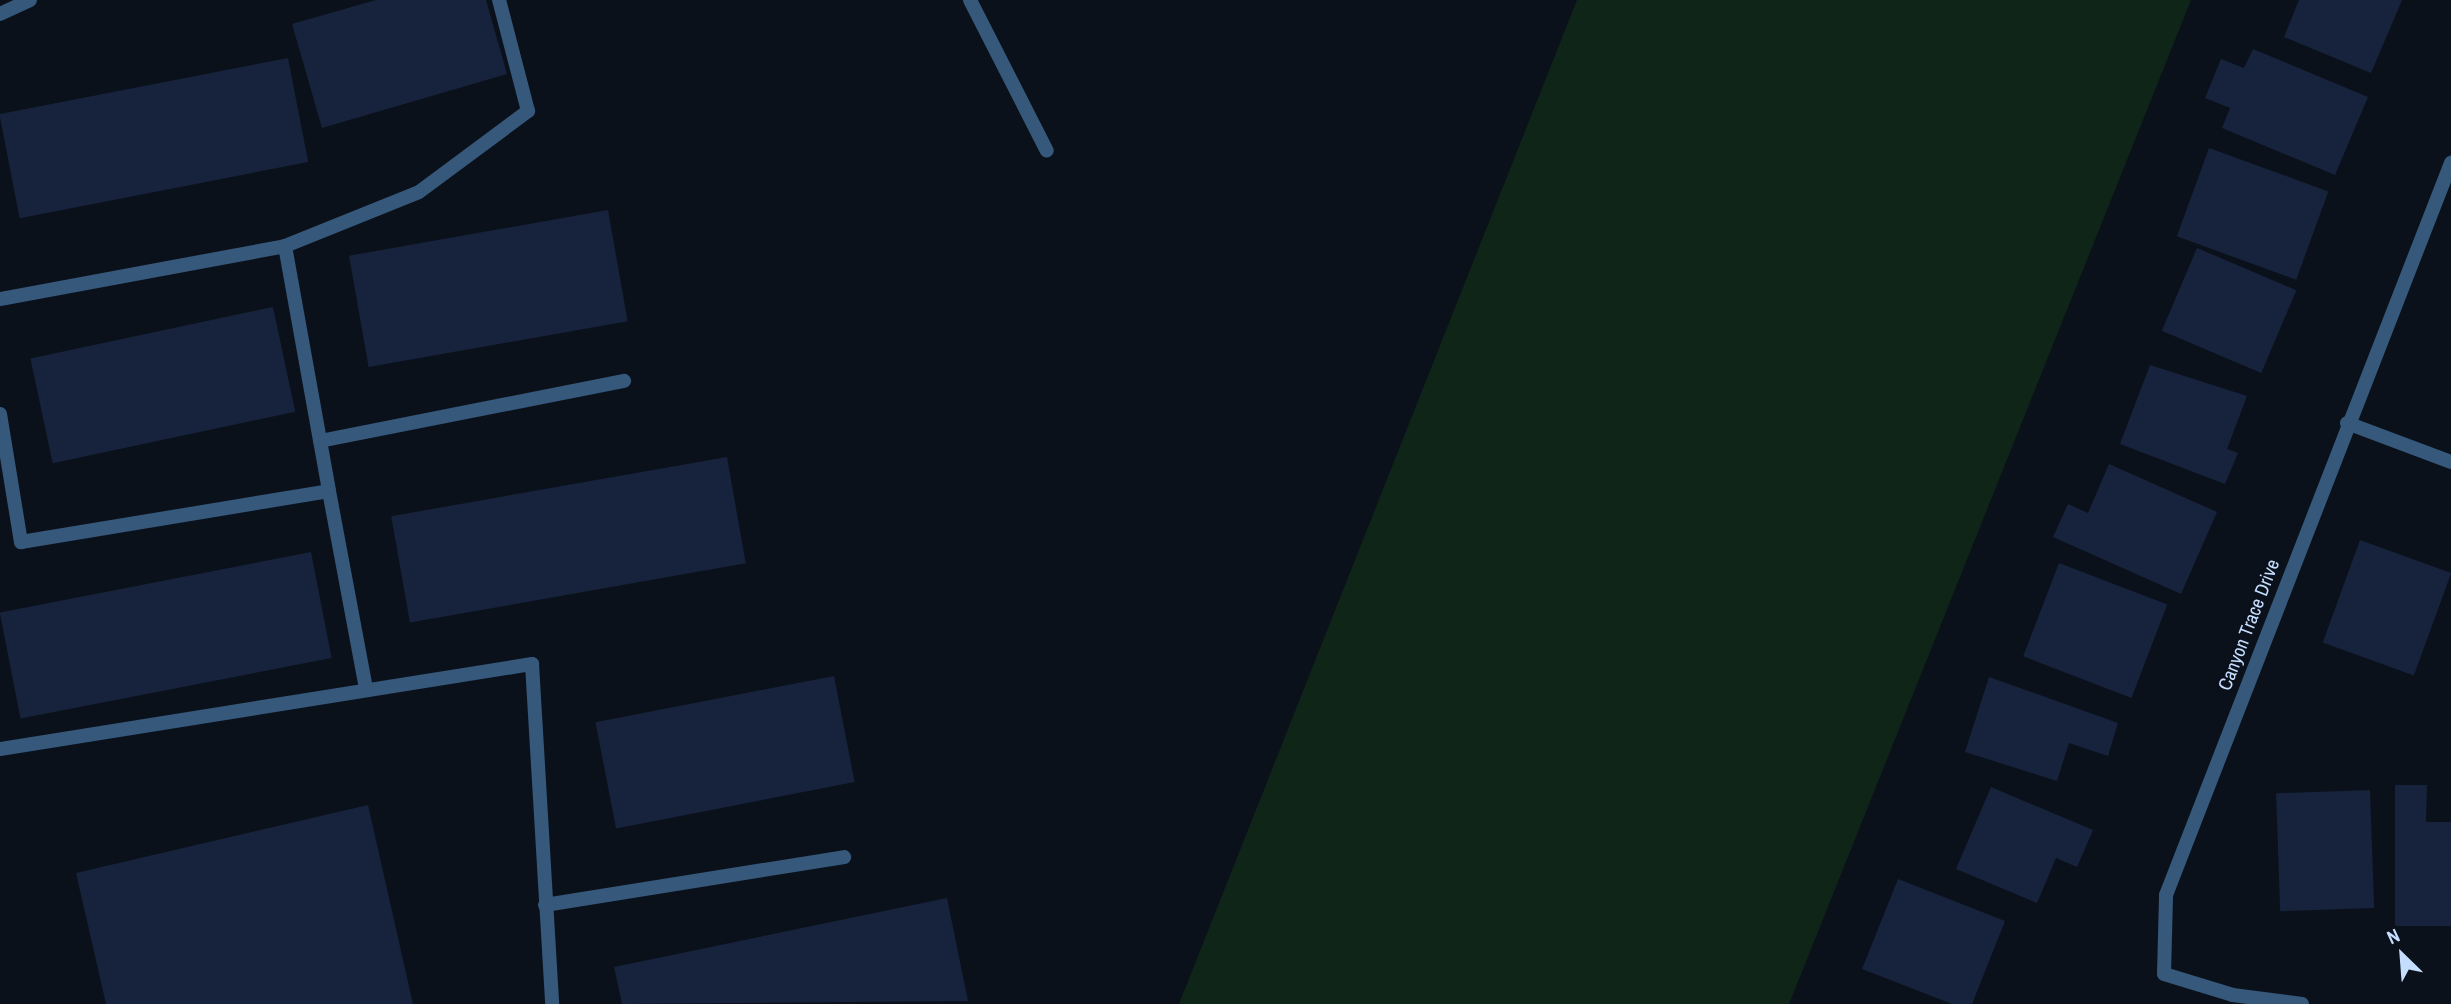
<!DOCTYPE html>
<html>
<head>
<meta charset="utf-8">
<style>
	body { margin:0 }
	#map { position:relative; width:2451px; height:1004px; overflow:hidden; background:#0b111b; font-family:"Archivo Narrow",sans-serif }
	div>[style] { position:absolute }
	.green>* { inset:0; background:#0e2518 }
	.building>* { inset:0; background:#17233c; transform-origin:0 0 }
	.service>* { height:14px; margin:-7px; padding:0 7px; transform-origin:7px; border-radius:7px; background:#35587b }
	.minor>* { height:14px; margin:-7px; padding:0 7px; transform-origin:7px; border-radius:7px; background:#35587b }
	span { translate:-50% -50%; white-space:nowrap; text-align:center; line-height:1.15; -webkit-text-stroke:5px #0b111b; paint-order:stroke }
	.street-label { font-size:19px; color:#c5deff }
	.north { position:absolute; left:2367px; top:920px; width:70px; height:70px; -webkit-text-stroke:5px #0b111b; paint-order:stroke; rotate:335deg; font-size:19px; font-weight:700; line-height:28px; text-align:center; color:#c5deff }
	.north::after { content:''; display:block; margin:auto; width:24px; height:32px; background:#c5deff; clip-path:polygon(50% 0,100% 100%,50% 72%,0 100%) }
</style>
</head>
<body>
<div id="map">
	<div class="green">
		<div style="clip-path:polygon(1577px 0,2191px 0,1789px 1004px,1179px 1004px)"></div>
	</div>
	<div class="building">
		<div style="clip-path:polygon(376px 0,486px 0,507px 74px,322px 128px,292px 24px)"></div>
		<div style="clip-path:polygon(2299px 0,2402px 0,2371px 73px,2284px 37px)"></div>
		<div style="clip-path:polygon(2253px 49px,2368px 97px,2335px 175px,2222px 128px,2230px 108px,2205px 98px,2221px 59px,2244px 68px)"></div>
		<div style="left:288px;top:58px;width:106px;height:294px;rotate:79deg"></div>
		<div style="left:2209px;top:148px;width:127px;height:94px;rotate:20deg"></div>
		<div style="left:608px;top:210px;width:113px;height:263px;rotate:80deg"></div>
		<div style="left:2197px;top:248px;width:108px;height:90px;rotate:23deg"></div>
		<div style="left:273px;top:307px;width:107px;height:248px;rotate:78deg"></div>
		<div style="clip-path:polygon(2150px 365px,2247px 396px,2227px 449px,2238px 453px,2225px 484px,2120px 444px)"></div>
		<div style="left:727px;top:457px;width:108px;height:341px;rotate:80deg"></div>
		<div style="clip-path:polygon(2109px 464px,2217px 512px,2181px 594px,2053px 537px,2068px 504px,2088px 513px)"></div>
		<div style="left:2360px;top:540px;width:97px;height:109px;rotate:20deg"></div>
		<div style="left:311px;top:552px;width:108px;height:317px;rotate:79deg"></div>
		<div style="left:2059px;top:563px;width:116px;height:100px;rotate:21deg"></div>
		<div style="left:834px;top:676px;width:108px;height:243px;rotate:79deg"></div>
		<div style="clip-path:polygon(1989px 677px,2118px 723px,2108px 756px,2069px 743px,2057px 781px,1965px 752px)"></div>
		<div style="clip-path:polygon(2395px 785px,2427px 785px,2426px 822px,2451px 822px,2451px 926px,2395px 926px)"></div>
		<div style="clip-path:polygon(1991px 787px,2093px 830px,2077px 867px,2056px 858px,2037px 903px,1956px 869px)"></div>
		<div style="left:2370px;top:790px;width:118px;height:94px;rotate:88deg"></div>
		<div style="clip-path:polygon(368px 805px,413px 1004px,106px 1004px,76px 873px)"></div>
		<div style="clip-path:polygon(1898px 879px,2005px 921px,1972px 1004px,1952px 1004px,1862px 969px)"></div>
		<div style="clip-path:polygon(947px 898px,968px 1001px,622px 1004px,614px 967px)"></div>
	</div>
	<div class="service">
		<div style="left:970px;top:0;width:169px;rotate:63deg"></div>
		<div style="left:0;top:14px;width:33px;rotate:-25deg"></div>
		<div style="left:285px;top:246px;width:144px;rotate:-21.9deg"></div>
		<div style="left:419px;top:192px;width:136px;rotate:-36.6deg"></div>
		<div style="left:528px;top:111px;width:115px;rotate:-104.6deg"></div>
		<div style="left:0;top:299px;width:290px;rotate:-10.5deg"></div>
		<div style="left:285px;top:246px;width:249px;rotate:79.8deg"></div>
		<div style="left:0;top:414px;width:130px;rotate:80.7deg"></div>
		<div style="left:21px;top:542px;width:312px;rotate:-9.4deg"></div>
		<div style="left:329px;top:491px;width:200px;rotate:79.4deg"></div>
		<div style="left:320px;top:441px;width:310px;rotate:-11.2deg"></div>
		<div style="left:0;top:749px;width:539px;rotate:-9.08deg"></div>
		<div style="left:532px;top:664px;width:341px;rotate:86.6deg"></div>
		<div style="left:545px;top:905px;width:303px;rotate:-9.1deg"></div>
	</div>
	<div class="minor">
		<div style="left:2347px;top:423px;width:111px;rotate:20.6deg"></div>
		<div style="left:2302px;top:1004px;width:70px;rotate:-172.6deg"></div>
		<div style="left:2233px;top:995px;width:72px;rotate:-163.1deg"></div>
		<div style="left:2164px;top:974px;width:79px;rotate:-88.5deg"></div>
		<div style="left:2166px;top:895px;width:786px;rotate:-68.73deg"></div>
	</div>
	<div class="street-label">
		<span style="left:2249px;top:625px;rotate:-69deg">Canyon Trace Drive</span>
	</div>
	<div class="north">N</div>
</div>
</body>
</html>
